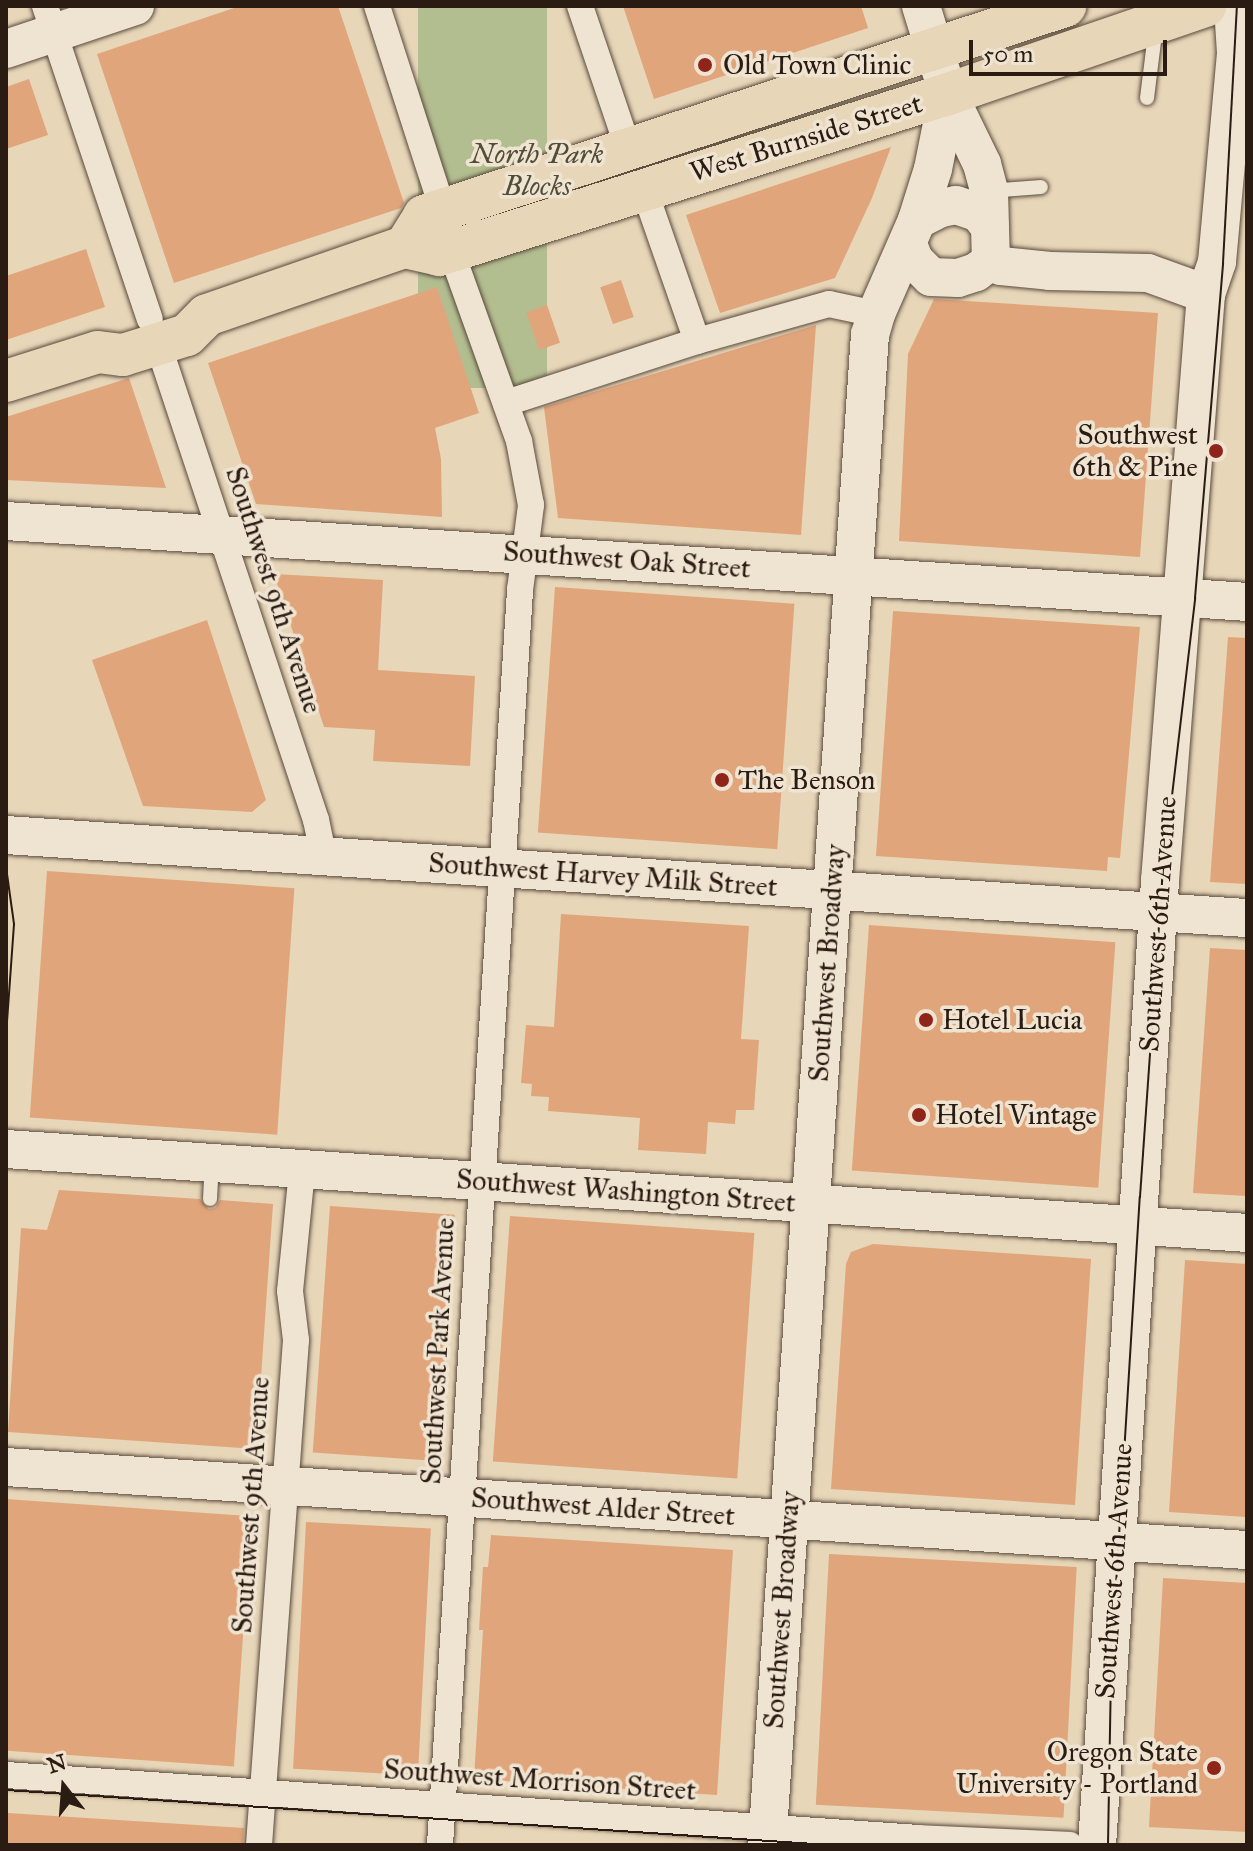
<!DOCTYPE html>
<html>
<head>
<meta charset="utf-8">
<style>
	body { margin:0 }
	#map { position:relative; width:1253px; height:1851px; overflow:hidden; background:#e7d6b8; font-family:"IM FELL Great Primer",serif }
	div>[style] { position:absolute }
	.green>* { inset:0; background:#b3be90; transform-origin:0 0 }
	.building>* { inset:0; background:#e1a57c; transform-origin:0 0 }
	.roads { filter:drop-shadow(0 0 2px #594a3c) drop-shadow(0 0 2px #594a3c) }
	.lane>* { height:14px; margin:-7px; padding:0 7px; transform-origin:7px; border-radius:7px; background:#efe4d1 }
	.street>* { height:26px; margin:-13px; padding:0 13px; transform-origin:13px; border-radius:13px; background:#efe4d1 }
	.secondary>* { height:38px; margin:-19px; padding:0 19px; transform-origin:19px; border-radius:19px; background:#efe4d1 }
	.primary>* { height:42px; margin:-21px; padding:0 21px; transform-origin:21px; border-radius:21px; background:#e7d6b8 }
	.tram>* { height:2px; margin:-1px; padding:0 1px; transform-origin:1px; border-radius:1px; background:#2a1c13 }
	.dots>* { width:22px; height:22px; translate:-50% -50%; box-sizing:border-box; border:4px solid #efe4d1; border-radius:50% }
	span { translate:-50% -50%; white-space:nowrap; text-align:center; line-height:1.15; -webkit-text-stroke:7px #efe4d1; paint-order:stroke }
	.poi-label { font-size:28px; color:#2a1c13 }
	.left { translate:0 -50%; text-align:left }
	.right { translate:-100% -50%; text-align:right }
	.street-label { font-size:28px; color:#2a1c13 }
	.park-label { font-size:28px; color:#534d38; font-style:italic }
	.frame { position:absolute; inset:0; border:8px solid #2a1c13; pointer-events:none }
	.north { position:absolute; left:24px; top:1747px; width:80px; height:80px; -webkit-text-stroke:6px #efe4d1; paint-order:stroke; rotate:343deg; font-size:22px; font-weight:700; line-height:32px; text-align:center; color:#2a1c13 }
	.north::after { content:''; display:block; margin:auto; width:28px; height:36px; background:#2a1c13; clip-path:polygon(50% 0,100% 100%,50% 72%,0 100%) }
	.scale { position:absolute; left:969px; top:40px; width:198px; height:36px; box-sizing:border-box; border:4px solid #2a1c13; border-top:0; padding-left:10px; font-size:24px; line-height:28px; white-space:nowrap; color:#2a1c13; -webkit-text-stroke:6px #efe4d1; paint-order:stroke }
</style>
</head>
<body>
<div id="map">
	<div class="green">
		<div style="left:418px;top:6px;width:129px;height:382px"></div>
	</div>
	<div class="building">
		<div style="clip-path:polygon(240px 6px,338px 6px,404px 203px,401px 208px,174px 283px,97px 54px)"></div>
		<div style="clip-path:polygon(623px 6px,861px 6px,868px 28px,654px 99px)"></div>
		<div style="clip-path:polygon(29px 79px,48px 135px,6px 149px,6px 87px)"></div>
		<div style="clip-path:polygon(891px 147px,872px 198px,835px 278px,720px 313px,686px 215px)"></div>
		<div style="clip-path:polygon(86px 249px,105px 307px,6px 340px,6px 276px)"></div>
		<div style="left:621px;top:280px;width:39px;height:22px;rotate:71deg"></div>
		<div style="clip-path:polygon(437px 287px,479px 413px,435px 428px,441px 459px,442px 517px,256px 504px,208px 363px)"></div>
		<div style="clip-path:polygon(934px 299px,1158px 313px,1140px 557px,899px 541px,908px 354px)"></div>
		<div style="left:547px;top:305px;width:40px;height:22px;rotate:71deg"></div>
		<div style="clip-path:polygon(816px 325px,801px 535px,558px 518px,544px 407px)"></div>
		<div style="clip-path:polygon(129px 378px,166px 488px,6px 480px,6px 417px)"></div>
		<div style="clip-path:polygon(274px 574px,383px 580px,378px 670px,475px 676px,470px 766px,373px 761px,375px 730px,324px 727px)"></div>
		<div style="left:555px;top:587px;width:240px;height:246px;rotate:4deg"></div>
		<div style="clip-path:polygon(893px 611px,1140px 627px,1120px 858px,1108px 857px,1107px 871px,876px 856px)"></div>
		<div style="clip-path:polygon(207px 620px,266px 800px,252px 812px,143px 806px,92px 660px)"></div>
		<div style="clip-path:polygon(1228px 637px,1247px 638px,1247px 884px,1210px 882px)"></div>
		<div style="left:47px;top:871px;width:248px;height:247px;rotate:4deg"></div>
		<div style="clip-path:polygon(561px 914px,749px 926px,741px 1039px,759px 1040px,754px 1110px,736px 1110px,735px 1124px,708px 1122px,706px 1154px,638px 1150px,640px 1118px,548px 1111px,549px 1097px,531px 1096px,532px 1084px,521px 1083px,526px 1025px,554px 1027px)"></div>
		<div style="left:869px;top:925px;width:247px;height:246px;rotate:4deg"></div>
		<div style="clip-path:polygon(1210px 948px,1247px 950px,1247px 1196px,1193px 1193px)"></div>
		<div style="clip-path:polygon(59px 1190px,200px 1199px,209px 1209px,215px 1208px,220px 1200px,273px 1204px,256px 1449px,8px 1432px,21px 1228px,47px 1230px)"></div>
		<div style="left:330px;top:1206px;width:125px;height:247px;rotate:4deg"></div>
		<div style="left:510px;top:1216px;width:245px;height:246px;rotate:4deg"></div>
		<div style="clip-path:polygon(873px 1244px,1091px 1259px,1075px 1505px,831px 1489px,846px 1264px,851px 1252px)"></div>
		<div style="clip-path:polygon(1185px 1260px,1247px 1264px,1247px 1517px,1169px 1512px)"></div>
		<div style="left:6px;top:1499px;width:246px;height:251px;rotate:4deg"></div>
		<div style="left:306px;top:1522px;width:125px;height:247px;rotate:3deg"></div>
		<div style="clip-path:polygon(491px 1535px,733px 1550px,717px 1795px,474px 1779px,483px 1630px,479px 1630px,483px 1567px,488px 1567px)"></div>
		<div style="left:829px;top:1554px;width:248px;height:251px;rotate:3deg"></div>
		<div style="clip-path:polygon(1163px 1578px,1247px 1583px,1247px 1832px,1149px 1827px)"></div>
		<div style="clip-path:polygon(8px 1813px,244px 1828px,243px 1845px,6px 1845px)"></div>
	</div>
	<div class="roads">
		<div class="lane">
			<div style="left:1147px;top:98px;width:73px;rotate:-82.9deg"></div>
			<div style="left:989px;top:191px;width:52px;rotate:-4.4deg"></div>
			<div style="left:210px;top:1199px;width:35px;rotate:-87deg"></div>
		</div>
		<div class="street">
			<div style="left:45px;top:6px;width:330px;rotate:71.5deg"></div>
			<div style="left:377px;top:6px;width:214px;rotate:72.1deg"></div>
			<div style="left:580px;top:6px;width:150px;rotate:71.3deg"></div>
			<div style="left:644px;top:189px;width:161px;rotate:70.8deg"></div>
			<div style="left:158px;top:344px;width:502px;rotate:71.64deg"></div>
			<div style="left:316px;top:820px;width:38px;rotate:78deg"></div>
			<div style="left:506px;top:403px;width:201px;rotate:-18deg"></div>
			<div style="left:697px;top:341px;width:137px;rotate:-15.7deg"></div>
			<div style="left:829px;top:304px;width:48px;rotate:12deg"></div>
			<div style="left:6px;top:1775px;width:914px;rotate:3.95deg"></div>
			<div style="left:918px;top:1838px;width:152px;rotate:2.6deg"></div>
			<div style="left:259px;top:1845px;width:506px;rotate:-85.81deg"></div>
			<div style="left:296px;top:1340px;width:49px;rotate:-97deg"></div>
			<div style="left:290px;top:1291px;width:122px;rotate:-84.3deg"></div>
			<div style="left:440px;top:1845px;width:1258px;rotate:-86.35deg"></div>
			<div style="left:520px;top:590px;width:86px;rotate:-82.6deg"></div>
			<div style="left:531px;top:505px;width:65px;rotate:-100.6deg"></div>
			<div style="left:519px;top:441px;width:202px;rotate:-109.7deg"></div>
		</div>
		<div class="secondary">
			<div style="left:921px;top:6px;width:92px;rotate:72.9deg"></div>
			<div style="left:948px;top:94px;width:78px;rotate:64.1deg"></div>
			<div style="left:982px;top:164px;width:28px;rotate:75deg"></div>
			<div style="left:989px;top:191px;width:70px;rotate:88.4deg"></div>
			<div style="left:6px;top:49px;width:136px;rotate:-18.4deg"></div>
			<div style="left:917px;top:220px;width:27px;rotate:-27deg"></div>
			<div style="left:941px;top:208px;width:15px;rotate:-11deg"></div>
			<div style="left:956px;top:205px;width:24px;rotate:19deg"></div>
			<div style="left:979px;top:213px;width:18px;rotate:52deg"></div>
			<div style="left:908px;top:244px;width:17px;rotate:69deg"></div>
			<div style="left:914px;top:260px;width:24px;rotate:45deg"></div>
			<div style="left:931px;top:277px;width:27px;rotate:2deg"></div>
			<div style="left:958px;top:278px;width:19px;rotate:-18deg"></div>
			<div style="left:976px;top:272px;width:19px;rotate:-36deg"></div>
			<div style="left:991px;top:261px;width:11px;rotate:27deg"></div>
			<div style="left:1001px;top:266px;width:49px;rotate:5.8deg"></div>
			<div style="left:1050px;top:271px;width:98px;rotate:1.2deg"></div>
			<div style="left:1148px;top:273px;width:62px;rotate:19.9deg"></div>
			<div style="left:6px;top:521px;width:1244px;rotate:3.73deg"></div>
			<div style="left:6px;top:835px;width:1244px;rotate:3.83deg"></div>
			<div style="left:6px;top:1149px;width:1244px;rotate:3.87deg"></div>
			<div style="left:6px;top:1467px;width:1244px;rotate:3.83deg"></div>
			<div style="left:767px;top:1845px;width:1514px;rotate:-86.1deg"></div>
			<div style="left:870px;top:335px;width:22px;rotate:-74deg"></div>
			<div style="left:876px;top:314px;width:103px;rotate:-66.4deg"></div>
			<div style="left:917px;top:220px;width:53px;rotate:-72.6deg"></div>
			<div style="left:933px;top:169px;width:76px;rotate:-78.7deg"></div>
			<div style="left:1097px;top:1845px;width:966px;rotate:-86.26deg"></div>
			<div style="left:1160px;top:881px;width:589px;rotate:-85.52deg"></div>
			<div style="left:1206px;top:294px;width:34px;rotate:-71deg"></div>
			<div style="left:1217px;top:262px;width:210px;rotate:-84.8deg"></div>
			<div style="left:1236px;top:53px;width:47px;rotate:-93.7deg"></div>
		</div>
		<div class="primary">
			<div style="left:405px;top:247px;width:36px;rotate:-58deg"></div>
			<div style="left:424px;top:216px;width:675px;rotate:-18.14deg"></div>
			<div style="left:6px;top:381px;width:96px;rotate:-17.5deg"></div>
			<div style="left:98px;top:352px;width:25px;rotate:7deg"></div>
			<div style="left:123px;top:355px;width:67px;rotate:-17.4deg"></div>
			<div style="left:187px;top:335px;width:28px;rotate:-45deg"></div>
			<div style="left:207px;top:315px;width:209px;rotate:-19deg"></div>
			<div style="left:405px;top:247px;width:35px;rotate:13deg"></div>
			<div style="left:439px;top:255px;width:534px;rotate:-17.55deg"></div>
			<div style="left:948px;top:94px;width:272px;rotate:-18.9deg"></div>
		</div>
	</div>
	<div class="tram">
		<div style="left:6px;top:867px;width:58px;rotate:82deg"></div>
		<div style="left:14px;top:924px;width:111px;rotate:94.1deg"></div>
		<div style="left:6px;top:1790px;width:826px;rotate:3.82deg"></div>
		<div style="left:1108px;top:1845px;width:178px;rotate:-89deg"></div>
		<div style="left:1111px;top:1667px;width:471px;rotate:-86.5deg"></div>
		<div style="left:1140px;top:1197px;width:317px;rotate:-86deg"></div>
		<div style="left:1162px;top:881px;width:285px;rotate:-83.3deg"></div>
		<div style="left:1195px;top:598px;width:336px;rotate:-85.2deg"></div>
		<div style="left:1223px;top:263px;width:257px;rotate:-86.9deg"></div>
	</div>
	<div class="dots">
		<div style="left:705px;top:65px;background:#8f2418"></div>
		<div style="left:1216px;top:451px;background:#8f2418"></div>
		<div style="left:722px;top:780px;background:#8f2418"></div>
		<div style="left:926px;top:1020px;background:#8f2418"></div>
		<div style="left:919px;top:1115px;background:#8f2418"></div>
		<div style="left:1214px;top:1768px;background:#8f2418"></div>
	</div>
	<div class="poi-label">
		<span class="left" style="left:723px;top:65px">Old Town Clinic</span>
		<span class="right" style="left:1198px;top:451px">Southwest<br>6th &amp; Pine</span>
		<span class="left" style="left:738px;top:780px">The Benson</span>
		<span class="left" style="left:942px;top:1020px">Hotel Lucia</span>
		<span class="left" style="left:935px;top:1115px">Hotel Vintage</span>
		<span class="right" style="left:1198px;top:1768px">Oregon State<br>University - Portland</span>
	</div>
	<div class="street-label">
		<span style="left:806px;top:138px;rotate:-17deg">West Burnside Street</span>
		<span style="left:627px;top:560px;rotate:4deg">Southwest Oak Street</span>
		<span style="left:274px;top:590px;rotate:72deg">Southwest 9th Avenue</span>
		<span style="left:603px;top:875px;rotate:4deg">Southwest Harvey Milk Street</span>
		<span style="left:1158px;top:924px;rotate:-86deg">Southwest 6th Avenue</span>
		<span style="left:827px;top:963px;rotate:-86deg">Southwest Broadway</span>
		<span style="left:626px;top:1191px;rotate:4deg">Southwest Washington Street</span>
		<span style="left:438px;top:1351px;rotate:-87deg">Southwest Park Avenue</span>
		<span style="left:251px;top:1505px;rotate:-86deg">Southwest 9th Avenue</span>
		<span style="left:603px;top:1507px;rotate:4deg">Southwest Alder Street</span>
		<span style="left:1114px;top:1571px;rotate:-86deg">Southwest 6th Avenue</span>
		<span style="left:782px;top:1610px;rotate:-86deg">Southwest Broadway</span>
		<span style="left:540px;top:1780px;rotate:4deg">Southwest Morrison Street</span>
	</div>
	<div class="park-label">
		<span style="left:537px;top:170px">North Park<br>Blocks</span>
	</div>
	<div class="frame"></div>
	<div class="north">N</div>
	<div class="scale">50 m</div>
</div>
</body>
</html>
